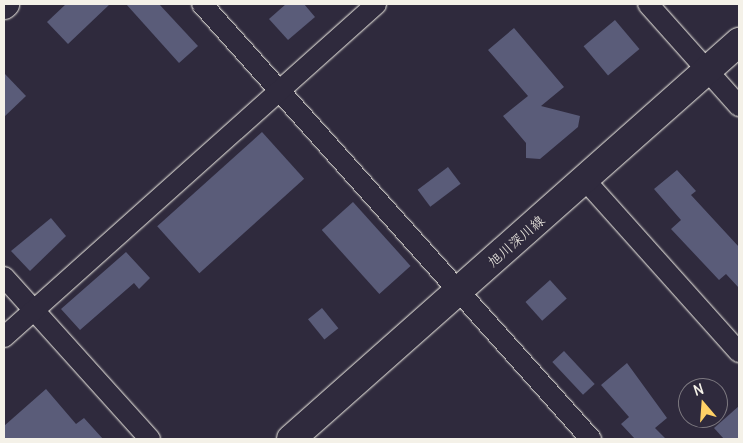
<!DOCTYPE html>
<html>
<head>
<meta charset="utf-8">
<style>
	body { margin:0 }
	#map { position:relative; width:743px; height:443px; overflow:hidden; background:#2f2a3d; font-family:Delius,"Klee One",sans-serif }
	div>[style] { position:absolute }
	.building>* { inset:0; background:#5a5c79; transform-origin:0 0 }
	.roads { filter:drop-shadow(0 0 1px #f4f1e8) drop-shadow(0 0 1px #f4f1e8) }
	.minor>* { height:20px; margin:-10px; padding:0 10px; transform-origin:10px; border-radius:10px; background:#2f2a3d }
	.tertiary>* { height:25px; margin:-12.5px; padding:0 12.5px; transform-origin:12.5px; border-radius:12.5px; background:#2f2a3d }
	.primary>* { height:28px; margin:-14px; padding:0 14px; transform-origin:14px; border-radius:14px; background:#2f2a3d }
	span { translate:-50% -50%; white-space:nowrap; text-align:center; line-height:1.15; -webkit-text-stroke:4px #2f2a3d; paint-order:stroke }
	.street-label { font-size:14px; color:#f4f1e8 }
	.frame { position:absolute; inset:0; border:5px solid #f4f1e8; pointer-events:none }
	.north { position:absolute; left:678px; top:378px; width:50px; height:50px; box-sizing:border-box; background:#2f2a3d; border:1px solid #7e7a81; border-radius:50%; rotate:342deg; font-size:14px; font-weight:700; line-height:20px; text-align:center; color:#f4f1e8 }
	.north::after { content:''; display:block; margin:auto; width:18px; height:22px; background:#ffd166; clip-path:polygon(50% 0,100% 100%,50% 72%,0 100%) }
</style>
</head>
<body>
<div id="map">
	<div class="building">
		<div style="clip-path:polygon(66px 4px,110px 4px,68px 44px,47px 22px)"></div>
		<div style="clip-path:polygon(126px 4px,159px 4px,198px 46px,179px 63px)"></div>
		<div style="clip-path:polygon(286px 4px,304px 4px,315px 17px,288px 40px,269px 19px)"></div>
		<div style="left:615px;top:20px;width:38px;height:41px;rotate:50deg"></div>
		<div style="clip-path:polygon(514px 28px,564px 87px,541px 106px,580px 116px,578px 127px,540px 159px,526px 158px,526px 143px,503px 116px,528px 96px,488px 50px)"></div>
		<div style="clip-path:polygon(4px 73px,26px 96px,4px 117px)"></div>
		<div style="left:262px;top:132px;width:63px;height:141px;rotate:48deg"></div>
		<div style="left:448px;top:167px;width:21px;height:38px;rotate:53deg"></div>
		<div style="clip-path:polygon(677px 170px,696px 191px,691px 195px,739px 247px,739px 288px,726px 274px,719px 280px,671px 229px,681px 220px,654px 189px)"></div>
		<div style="left:353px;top:202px;width:86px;height:42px;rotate:48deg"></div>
		<div style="clip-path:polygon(51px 218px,66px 236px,30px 271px,11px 251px)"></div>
		<div style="clip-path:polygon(126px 252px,150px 278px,139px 289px,134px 283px,80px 330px,61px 309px)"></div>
		<div style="left:550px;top:280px;width:25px;height:33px;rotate:48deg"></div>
		<div style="left:322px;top:308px;width:26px;height:18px;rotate:51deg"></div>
		<div style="left:564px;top:351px;width:45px;height:16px;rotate:47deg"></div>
		<div style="clip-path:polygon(627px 363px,667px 418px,655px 428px,666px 439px,635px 439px,621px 424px,629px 417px,601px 385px)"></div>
		<div style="clip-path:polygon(46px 389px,76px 424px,84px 418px,103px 439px,4px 439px,4px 426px)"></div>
		<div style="clip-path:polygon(739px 406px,739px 439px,724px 439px,714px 428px)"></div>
	</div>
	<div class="roads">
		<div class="minor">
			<div style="left:202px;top:4px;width:584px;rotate:48.2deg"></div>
			<div style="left:648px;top:4px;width:137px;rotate:48.3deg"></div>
			<div style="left:585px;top:180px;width:231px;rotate:48.2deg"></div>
			<div style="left:4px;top:277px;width:218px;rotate:48deg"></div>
			<div style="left:4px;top:337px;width:499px;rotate:-41.8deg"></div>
		</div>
		<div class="tertiary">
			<div style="left:4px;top:6px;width:3px;rotate:-45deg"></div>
		</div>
		<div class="primary">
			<div style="left:291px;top:439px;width:599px;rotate:-41.55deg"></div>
		</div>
	</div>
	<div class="street-label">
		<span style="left:516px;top:241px;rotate:-41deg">旭川深川線</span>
	</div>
	<div class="frame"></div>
	<div class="north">N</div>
</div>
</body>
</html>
